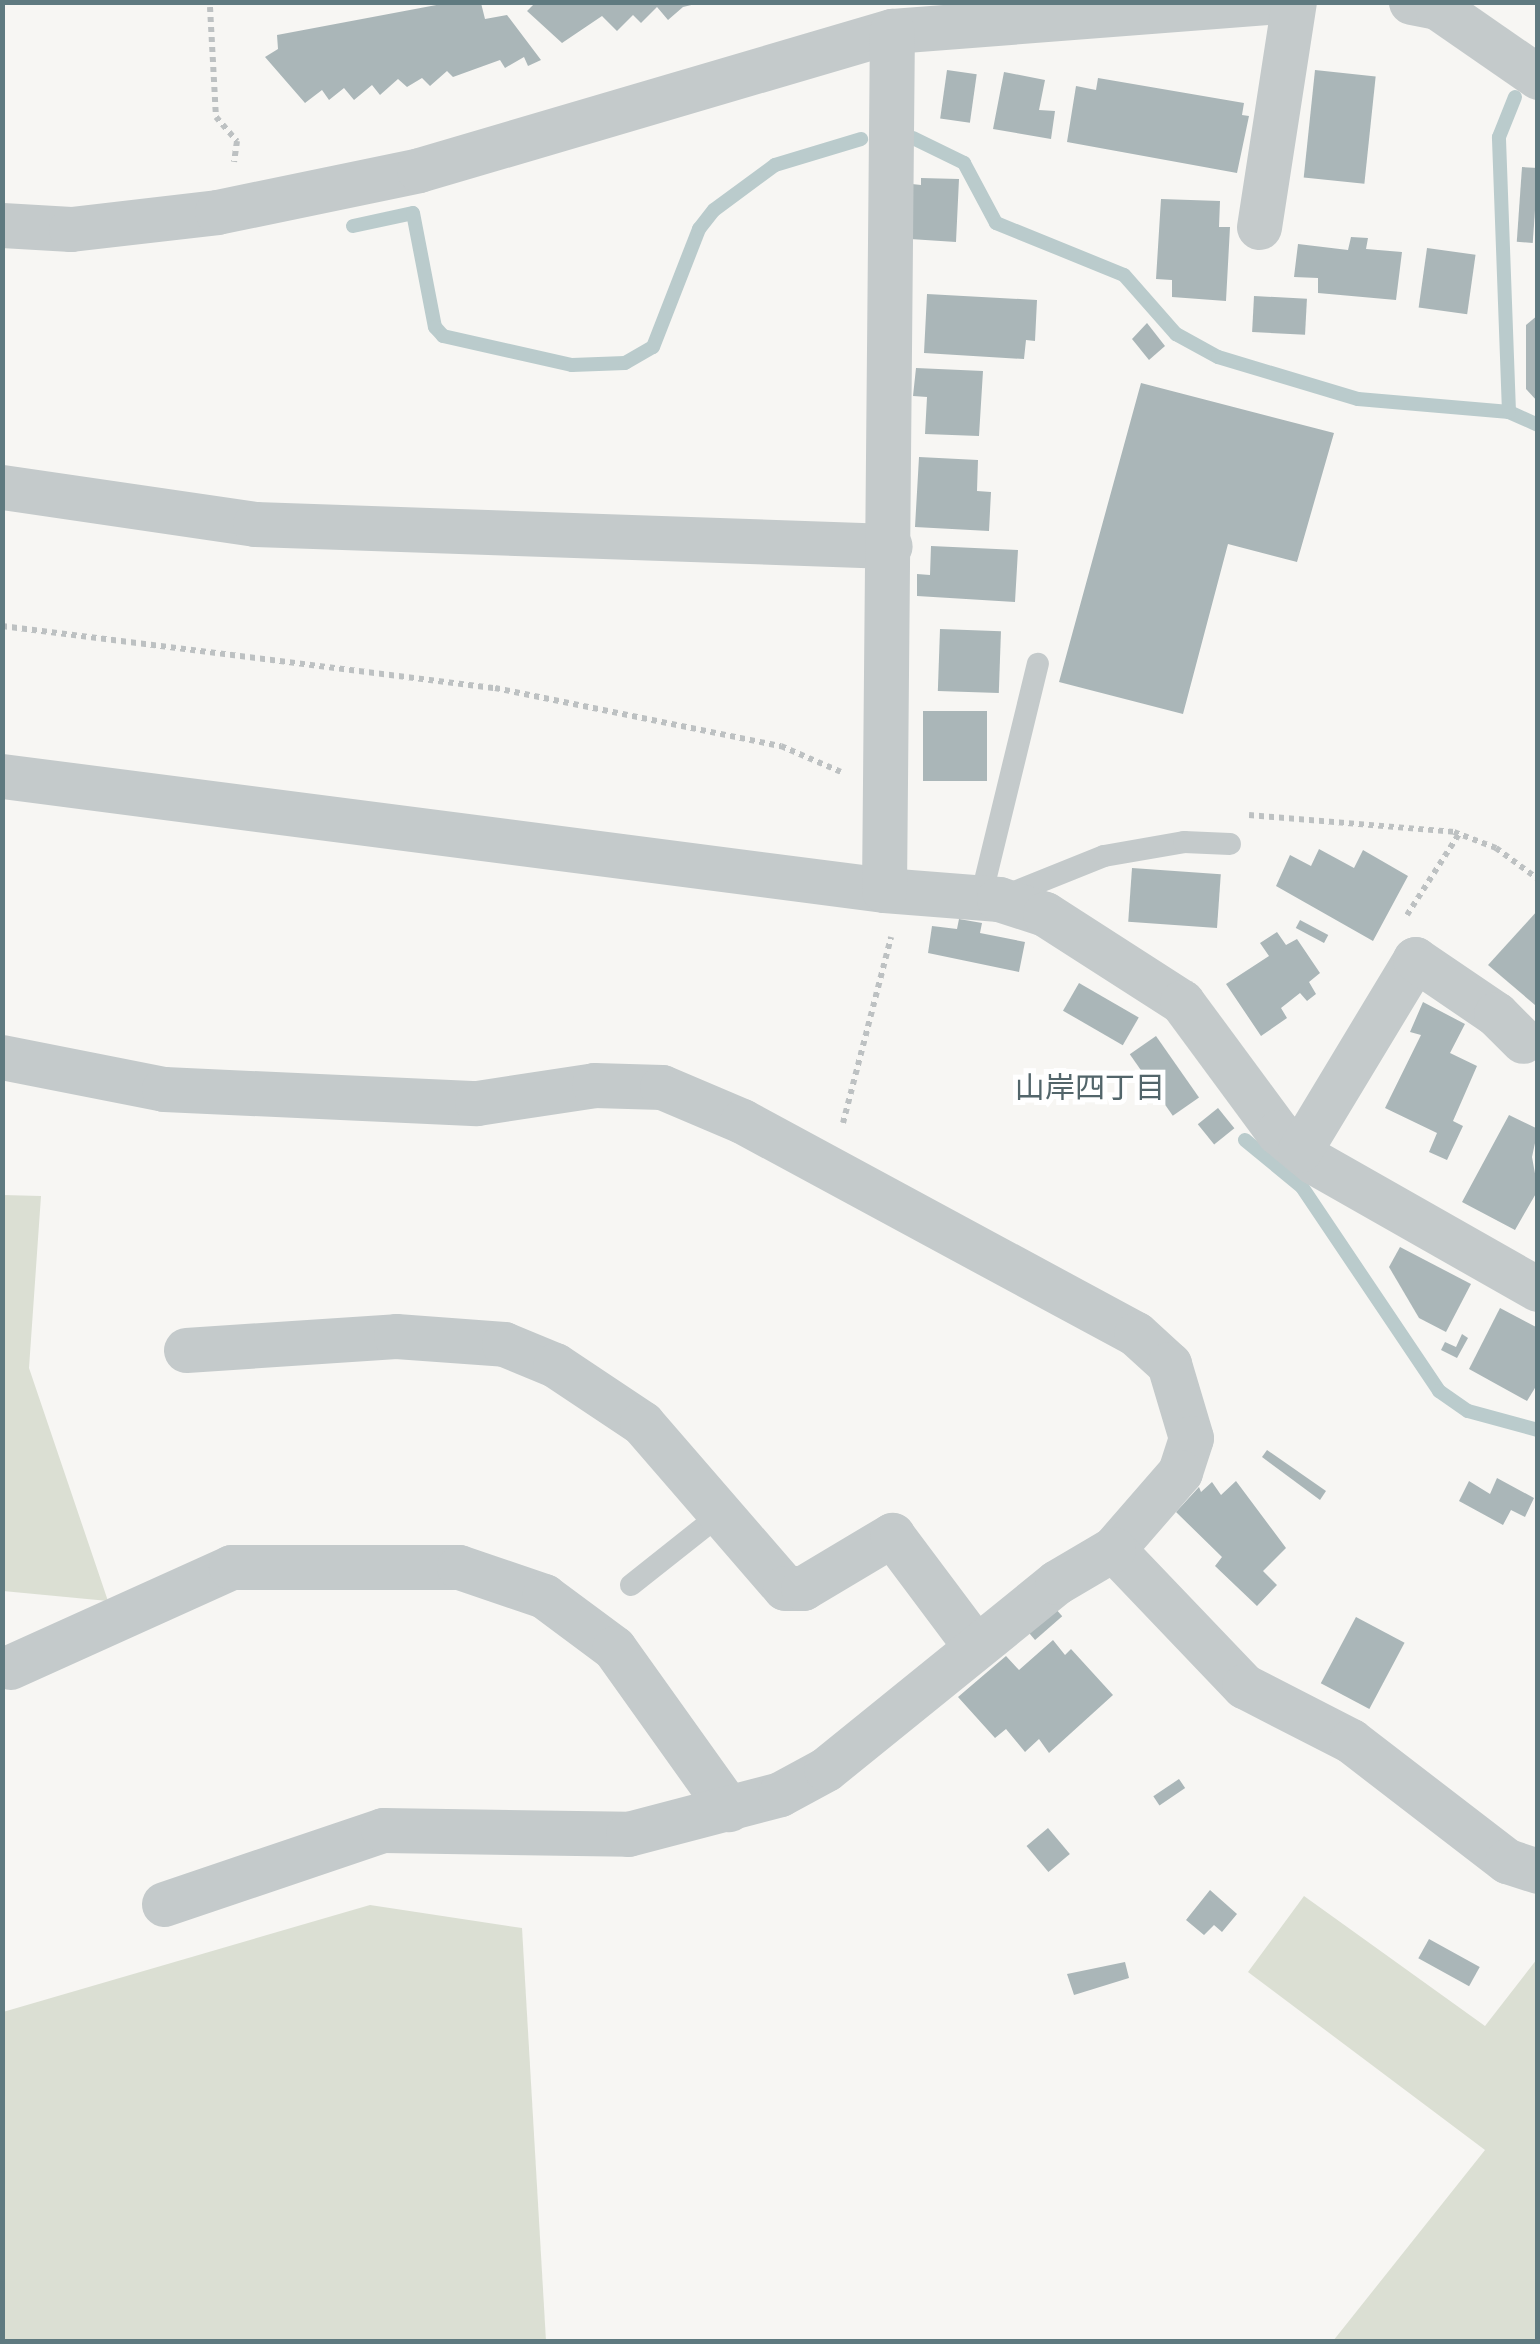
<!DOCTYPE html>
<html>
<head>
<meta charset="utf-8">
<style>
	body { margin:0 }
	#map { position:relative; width:1540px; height:2344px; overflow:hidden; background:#f7f6f3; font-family:Inter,"Noto Sans JP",sans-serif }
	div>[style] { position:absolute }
	.green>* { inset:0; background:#dbdfd3 }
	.stream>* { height:14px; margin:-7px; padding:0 7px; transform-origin:7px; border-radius:7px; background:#bacbcc }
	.building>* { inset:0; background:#aab6b8; transform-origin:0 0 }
	.path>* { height:6px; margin-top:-3px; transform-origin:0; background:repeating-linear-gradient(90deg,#bdc1c2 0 5px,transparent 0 10px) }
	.lane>* { height:22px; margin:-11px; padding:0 11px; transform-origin:11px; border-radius:11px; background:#c4cacb }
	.street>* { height:45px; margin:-22.5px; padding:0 22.5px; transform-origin:22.5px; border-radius:22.5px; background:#c4cacb }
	span { translate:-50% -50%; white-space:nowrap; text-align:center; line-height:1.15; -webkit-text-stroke:10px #fff; paint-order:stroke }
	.neighbourhood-label { font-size:30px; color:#52656a }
	.frame { position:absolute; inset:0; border:5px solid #5f7a80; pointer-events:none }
</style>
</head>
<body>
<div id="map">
	<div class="green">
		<div style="clip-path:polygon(3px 1195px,41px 1196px,29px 1368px,108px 1601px,3px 1591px)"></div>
		<div style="clip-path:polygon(1304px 1896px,1485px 2026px,1537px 1959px,1537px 2341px,1333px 2341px,1485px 2150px,1248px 1972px)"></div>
		<div style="clip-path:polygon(370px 1905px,522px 1928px,546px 2341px,3px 2341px,3px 2012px)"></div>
	</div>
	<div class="stream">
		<div style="left:913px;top:138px;width:57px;rotate:26.1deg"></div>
		<div style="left:964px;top:163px;width:68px;rotate:61.9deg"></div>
		<div style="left:996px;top:223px;width:138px;rotate:22.1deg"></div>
		<div style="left:1124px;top:275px;width:79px;rotate:48.6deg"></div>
		<div style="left:1176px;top:334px;width:48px;rotate:28.7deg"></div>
		<div style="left:1218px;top:357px;width:146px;rotate:16.7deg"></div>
		<div style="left:1358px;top:399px;width:152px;rotate:4.9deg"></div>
		<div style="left:1509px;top:412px;width:32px;rotate:24deg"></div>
		<div style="left:353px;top:226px;width:61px;rotate:-12.2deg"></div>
		<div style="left:413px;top:213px;width:116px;rotate:79.1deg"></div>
		<div style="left:435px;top:327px;width:12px;rotate:48deg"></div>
		<div style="left:443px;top:336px;width:132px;rotate:12.7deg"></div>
		<div style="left:572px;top:365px;width:53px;rotate:-2.2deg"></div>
		<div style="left:625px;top:363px;width:32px;rotate:-30deg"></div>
		<div style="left:653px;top:347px;width:127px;rotate:-68.7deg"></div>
		<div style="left:699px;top:229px;width:24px;rotate:-52deg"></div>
		<div style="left:714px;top:210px;width:76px;rotate:-36.4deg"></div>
		<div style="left:775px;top:165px;width:90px;rotate:-16.8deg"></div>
		<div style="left:1509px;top:412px;width:275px;rotate:-92.1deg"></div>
		<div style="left:1499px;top:137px;width:43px;rotate:-68.2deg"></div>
		<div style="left:1245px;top:1140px;width:74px;rotate:39.5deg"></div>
		<div style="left:1302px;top:1187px;width:246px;rotate:56.1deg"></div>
		<div style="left:1439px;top:1391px;width:35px;rotate:35deg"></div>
		<div style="left:1468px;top:1411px;width:73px;rotate:15.2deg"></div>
	</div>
	<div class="building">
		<div style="clip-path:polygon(536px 2px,704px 2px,683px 7px,668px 20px,657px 7px,641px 23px,633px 15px,617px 31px,602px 16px,562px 43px,527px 11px)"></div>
		<div style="clip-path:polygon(447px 3px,481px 3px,485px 19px,507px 15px,541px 60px,528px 66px,524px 57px,505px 68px,500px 60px,453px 77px,447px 71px,430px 86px,422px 78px,407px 87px,398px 79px,380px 95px,372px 85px,354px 100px,344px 88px,329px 100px,322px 90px,305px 103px,265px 57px,278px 49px,277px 35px)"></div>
		<div style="left:947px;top:70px;width:30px;height:49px;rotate:8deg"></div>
		<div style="left:1315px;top:70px;width:61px;height:108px;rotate:6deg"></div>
		<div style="clip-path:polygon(1004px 72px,1045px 80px,1039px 110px,1055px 111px,1051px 139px,993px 129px)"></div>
		<div style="clip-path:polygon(1098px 78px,1244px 103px,1242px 115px,1249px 116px,1237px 173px,1067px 142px,1076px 86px,1096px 90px)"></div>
		<div style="left:1522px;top:167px;width:16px;height:75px;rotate:4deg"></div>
		<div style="clip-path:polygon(921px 178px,959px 179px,956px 242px,910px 239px,912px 184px,921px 185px)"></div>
		<div style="clip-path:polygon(1161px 199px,1220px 201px,1219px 227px,1230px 227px,1226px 301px,1172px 297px,1172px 280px,1156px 279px)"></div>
		<div style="clip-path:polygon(1351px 237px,1368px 238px,1366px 249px,1402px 252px,1396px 300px,1318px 293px,1318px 278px,1294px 277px,1298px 244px,1348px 250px)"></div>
		<div style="left:1427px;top:248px;width:49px;height:60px;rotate:8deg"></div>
		<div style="clip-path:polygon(927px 294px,1037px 300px,1035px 341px,1026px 340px,1024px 359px,924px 353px)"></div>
		<div style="left:1254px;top:296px;width:53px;height:36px;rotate:3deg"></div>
		<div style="clip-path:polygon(1538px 315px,1538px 402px,1526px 389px,1526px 325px)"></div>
		<div style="clip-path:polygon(1147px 323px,1165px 346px,1149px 360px,1132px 339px)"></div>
		<div style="clip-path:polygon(916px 368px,983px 371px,979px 436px,925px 434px,927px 397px,913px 396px)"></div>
		<div style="clip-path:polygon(1141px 383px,1334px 433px,1297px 562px,1228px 544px,1183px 714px,1059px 682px)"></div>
		<div style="clip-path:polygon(919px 457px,978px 460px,977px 491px,991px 492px,989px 531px,915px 527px)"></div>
		<div style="clip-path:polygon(931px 546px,1018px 550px,1015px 602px,917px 596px,917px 574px,930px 575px)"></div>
		<div style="left:940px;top:629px;width:61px;height:62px;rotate:2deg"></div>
		<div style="left:923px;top:711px;width:64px;height:70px"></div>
		<div style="clip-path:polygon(1319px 849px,1354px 868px,1363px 850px,1408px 876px,1373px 941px,1276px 886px,1290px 855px,1311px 866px)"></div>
		<div style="left:1132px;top:868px;width:89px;height:54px;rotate:4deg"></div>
		<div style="clip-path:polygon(1538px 910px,1538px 1002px,1535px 1005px,1488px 965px)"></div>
		<div style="clip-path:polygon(959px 919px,982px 923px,980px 933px,1025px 942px,1019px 972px,928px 953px,932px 926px,957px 929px)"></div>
		<div style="left:1300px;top:920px;width:32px;height:9px;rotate:28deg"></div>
		<div style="clip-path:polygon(1277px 932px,1286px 945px,1297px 939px,1320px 973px,1309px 982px,1316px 994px,1307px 1001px,1300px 993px,1281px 1008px,1287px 1018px,1261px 1036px,1226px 984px,1269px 956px,1260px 943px)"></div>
		<div style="left:1079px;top:983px;width:69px;height:32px;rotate:30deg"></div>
		<div style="clip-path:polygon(1423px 1002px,1465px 1024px,1450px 1053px,1477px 1066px,1453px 1121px,1463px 1126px,1447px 1160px,1429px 1152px,1437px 1133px,1385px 1108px,1421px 1035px,1410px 1032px)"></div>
		<div style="left:1156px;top:1036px;width:75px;height:32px;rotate:55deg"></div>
		<div style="left:1218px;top:1108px;width:26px;height:26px;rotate:51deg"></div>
		<div style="clip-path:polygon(1509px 1115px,1538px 1129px,1532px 1157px,1538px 1190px,1515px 1230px,1462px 1202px)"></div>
		<div style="clip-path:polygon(1400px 1247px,1471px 1284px,1446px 1332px,1419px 1318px,1389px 1267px)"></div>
		<div style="clip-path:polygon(1500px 1308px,1538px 1328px,1538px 1383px,1527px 1401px,1469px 1369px)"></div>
		<div style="clip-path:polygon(1462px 1334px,1468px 1338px,1457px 1358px,1441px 1350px,1445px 1342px,1456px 1347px)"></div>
		<div style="clip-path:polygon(1267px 1450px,1326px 1491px,1320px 1500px,1262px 1457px)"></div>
		<div style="clip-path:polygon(1497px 1478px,1534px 1498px,1525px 1517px,1511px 1510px,1503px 1525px,1459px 1501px,1469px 1481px,1490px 1494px)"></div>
		<div style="clip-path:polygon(1236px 1481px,1286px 1548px,1263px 1571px,1277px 1585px,1257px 1606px,1215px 1566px,1222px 1557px,1176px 1512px,1199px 1487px,1201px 1492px,1212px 1482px,1221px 1495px)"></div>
		<div style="left:1055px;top:1608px;width:11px;height:36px;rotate:49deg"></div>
		<div style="left:1356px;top:1617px;width:55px;height:75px;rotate:28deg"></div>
		<div style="clip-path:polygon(1053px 1640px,1065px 1655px,1071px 1649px,1113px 1695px,1049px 1753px,1039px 1739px,1025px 1752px,1006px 1729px,995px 1738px,958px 1697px,1006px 1656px,1019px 1670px)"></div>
		<div style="left:1179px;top:1779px;width:11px;height:31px;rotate:56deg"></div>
		<div style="left:1048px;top:1828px;width:34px;height:28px;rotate:50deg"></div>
		<div style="clip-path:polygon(1210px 1890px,1237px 1914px,1222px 1932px,1214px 1925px,1204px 1935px,1186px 1920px)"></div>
		<div style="left:1429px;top:1939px;width:58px;height:22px;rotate:29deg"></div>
		<div style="clip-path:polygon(1125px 1962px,1129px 1978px,1074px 1995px,1067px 1974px)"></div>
	</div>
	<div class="path">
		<div style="left:210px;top:7px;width:110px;rotate:86.9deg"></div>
		<div style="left:216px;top:117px;width:32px;rotate:49deg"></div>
		<div style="left:237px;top:141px;width:21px;rotate:98deg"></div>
		<div style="left:2px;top:626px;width:497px;rotate:7.2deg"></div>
		<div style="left:495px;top:688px;width:292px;rotate:11.5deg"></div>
		<div style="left:781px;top:746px;width:65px;rotate:23.4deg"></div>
		<div style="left:1249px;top:815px;width:206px;rotate:4.7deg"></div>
		<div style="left:1454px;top:832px;width:45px;rotate:20.9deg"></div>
		<div style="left:1496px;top:848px;width:52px;rotate:36.4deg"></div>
		<div style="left:1407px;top:915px;width:96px;rotate:-57.3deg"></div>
		<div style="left:843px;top:1123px;width:192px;rotate:-75.5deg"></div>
	</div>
	<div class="lane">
		<div style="left:982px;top:893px;width:236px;rotate:-76.3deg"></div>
		<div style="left:1002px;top:897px;width:110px;rotate:-21.9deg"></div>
		<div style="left:1104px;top:856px;width:81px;rotate:-9.9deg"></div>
		<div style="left:1184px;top:842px;width:46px;rotate:2.5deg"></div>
		<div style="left:631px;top:1585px;width:116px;rotate:-38.4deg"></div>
	</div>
	<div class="street">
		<div style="left:1411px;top:2px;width:26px;rotate:11deg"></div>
		<div style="left:1437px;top:7px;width:123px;rotate:34.7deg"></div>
		<div style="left:2px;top:225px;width:69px;rotate:3.3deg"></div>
		<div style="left:71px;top:229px;width:147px;rotate:-6.6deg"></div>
		<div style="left:217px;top:212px;width:206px;rotate:-11.7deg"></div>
		<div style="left:419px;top:170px;width:493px;rotate:-16.4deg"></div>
		<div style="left:892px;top:31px;width:381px;rotate:-4.4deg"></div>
		<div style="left:1259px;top:227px;width:228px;rotate:-81.2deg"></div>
		<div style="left:2px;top:487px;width:256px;rotate:8.3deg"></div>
		<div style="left:255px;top:524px;width:635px;rotate:1.98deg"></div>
		<div style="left:2px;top:776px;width:889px;rotate:7.36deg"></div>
		<div style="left:884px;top:890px;width:115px;rotate:4.5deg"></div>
		<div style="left:999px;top:899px;width:48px;rotate:18.1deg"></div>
		<div style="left:1045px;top:914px;width:163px;rotate:32.7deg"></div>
		<div style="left:1182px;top:1002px;width:162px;rotate:53.6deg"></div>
		<div style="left:1278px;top:1132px;width:47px;rotate:39.8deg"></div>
		<div style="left:1314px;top:1162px;width:257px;rotate:29.6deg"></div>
		<div style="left:884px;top:890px;width:859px;rotate:-89.47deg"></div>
		<div style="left:2px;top:1057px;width:165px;rotate:11.2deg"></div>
		<div style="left:164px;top:1089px;width:313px;rotate:2.6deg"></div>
		<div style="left:477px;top:1103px;width:118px;rotate:-8.7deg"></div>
		<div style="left:594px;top:1085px;width:68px;rotate:1.7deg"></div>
		<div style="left:662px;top:1087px;width:87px;rotate:23deg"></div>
		<div style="left:742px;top:1121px;width:448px;rotate:28.4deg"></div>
		<div style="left:1136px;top:1334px;width:45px;rotate:42.3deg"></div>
		<div style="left:1169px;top:1364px;width:77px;rotate:73.4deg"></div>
		<div style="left:1191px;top:1438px;width:36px;rotate:108deg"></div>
		<div style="left:1180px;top:1472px;width:102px;rotate:131deg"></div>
		<div style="left:1113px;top:1549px;width:190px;rotate:46.3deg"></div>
		<div style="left:1244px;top:1686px;width:120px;rotate:27.2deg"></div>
		<div style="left:1351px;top:1741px;width:197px;rotate:37.6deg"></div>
		<div style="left:1507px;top:1861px;width:33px;rotate:18deg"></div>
		<div style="left:1300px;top:1150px;width:223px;rotate:-58.9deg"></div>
		<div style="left:1415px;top:959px;width:98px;rotate:34.2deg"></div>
		<div style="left:1496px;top:1014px;width:38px;rotate:45deg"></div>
		<div style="left:186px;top:1350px;width:210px;rotate:-3.8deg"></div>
		<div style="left:396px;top:1336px;width:108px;rotate:4.2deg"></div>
		<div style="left:504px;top:1344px;width:55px;rotate:22.4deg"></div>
		<div style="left:555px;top:1365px;width:105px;rotate:33.7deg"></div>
		<div style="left:642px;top:1423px;width:218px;rotate:49.1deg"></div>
		<div style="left:785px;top:1588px;width:18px"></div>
		<div style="left:803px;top:1588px;width:104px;rotate:-30.8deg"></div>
		<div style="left:892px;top:1535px;width:139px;rotate:53.2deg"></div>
		<div style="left:10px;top:1667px;width:243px;rotate:-24.3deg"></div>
		<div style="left:231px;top:1567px;width:228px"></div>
		<div style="left:459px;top:1567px;width:90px;rotate:18.8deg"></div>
		<div style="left:544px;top:1596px;width:87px;rotate:36.6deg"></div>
		<div style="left:614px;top:1648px;width:198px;rotate:54.5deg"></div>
		<div style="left:164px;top:1904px;width:231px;rotate:-18.7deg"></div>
		<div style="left:383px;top:1830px;width:245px;rotate:0.9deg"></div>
		<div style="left:628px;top:1834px;width:157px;rotate:-14.7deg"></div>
		<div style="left:780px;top:1794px;width:52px;rotate:-28.5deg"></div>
		<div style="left:826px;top:1769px;width:297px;rotate:-39deg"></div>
		<div style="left:1057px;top:1582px;width:65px;rotate:-30.5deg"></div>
	</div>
	<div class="neighbourhood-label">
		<span style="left:1090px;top:1087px">山岸四丁目</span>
	</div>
	<div class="frame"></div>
</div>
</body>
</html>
